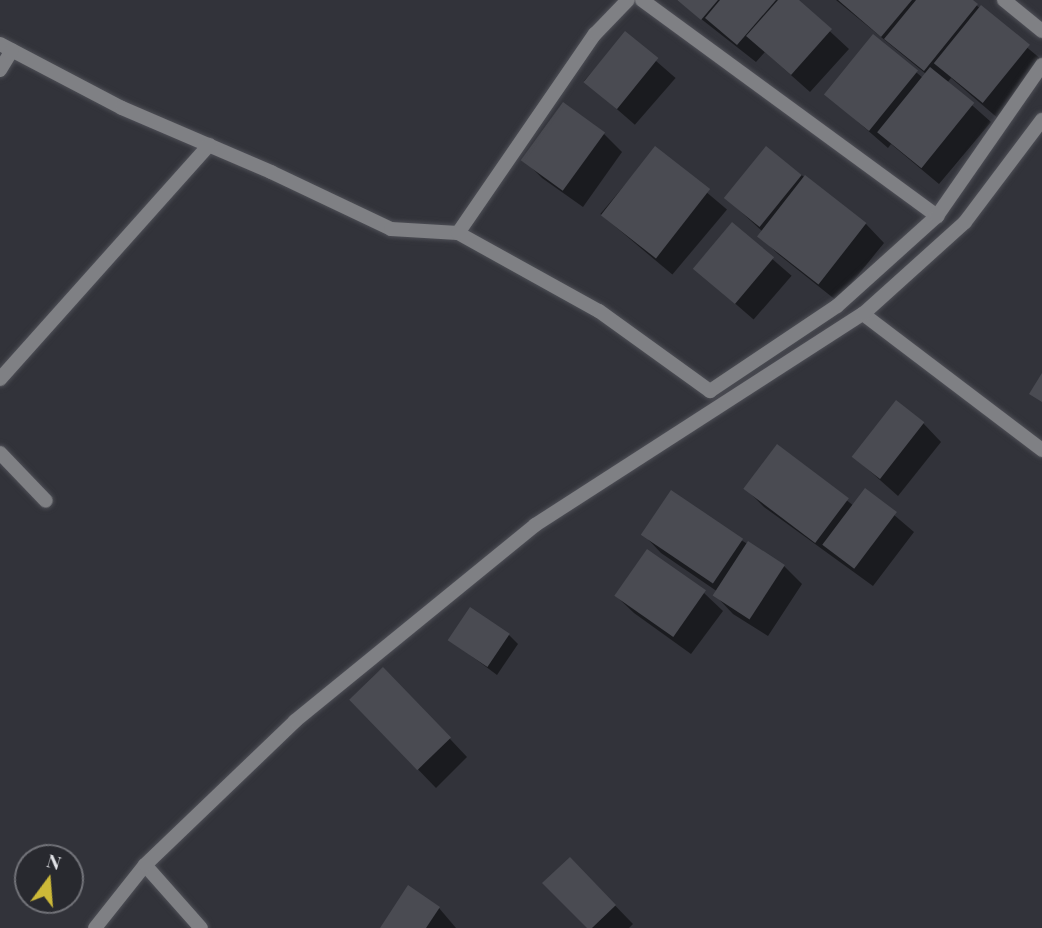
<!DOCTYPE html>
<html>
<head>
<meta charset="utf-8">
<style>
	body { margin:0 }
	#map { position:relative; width:1042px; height:928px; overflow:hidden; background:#32333a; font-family:"Playfair Display",serif }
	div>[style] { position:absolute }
	.shadow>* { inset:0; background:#0007; transform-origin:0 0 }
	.building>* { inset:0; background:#4a4b52; transform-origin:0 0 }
	.roads { filter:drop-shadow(0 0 2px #4e4f56) drop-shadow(0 0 2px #4e4f56) }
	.street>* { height:14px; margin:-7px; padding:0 7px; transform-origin:7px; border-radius:7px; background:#7f8084 }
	span { translate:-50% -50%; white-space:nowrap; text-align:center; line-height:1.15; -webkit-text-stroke:7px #28292f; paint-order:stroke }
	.north { position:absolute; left:14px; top:844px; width:70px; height:70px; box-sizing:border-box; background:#28292f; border:2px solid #727379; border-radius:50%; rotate:16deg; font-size:19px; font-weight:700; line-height:28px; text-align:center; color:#e2e3e7 }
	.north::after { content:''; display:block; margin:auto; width:24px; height:32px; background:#cdb938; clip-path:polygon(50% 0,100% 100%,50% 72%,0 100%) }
</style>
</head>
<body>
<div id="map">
	<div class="shadow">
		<div style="clip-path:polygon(677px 0,796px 0,849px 49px,810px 92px,765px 52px,756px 62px)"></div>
		<div style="clip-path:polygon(836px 0,970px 0,1042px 60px,1000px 120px,951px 78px,947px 83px,991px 122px,939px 184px,891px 144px,888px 148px,827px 95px,874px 37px,923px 78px,926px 74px)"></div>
		<div style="left:625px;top:34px;width:67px;height:62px;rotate:41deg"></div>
		<div style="clip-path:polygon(604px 134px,622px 152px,583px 207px,542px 178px,524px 160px)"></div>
		<div style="clip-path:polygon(766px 148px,866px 224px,884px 243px,837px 301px,778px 254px,759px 236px,763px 232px,726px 198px)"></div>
		<div style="left:655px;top:149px;width:94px;height:85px;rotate:40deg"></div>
		<div style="left:732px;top:224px;width:79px;height:58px;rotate:41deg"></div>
		<div style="clip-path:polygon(923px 423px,941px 442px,898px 496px,854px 457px)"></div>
		<div style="clip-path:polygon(777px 446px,854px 506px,866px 491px,914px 532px,873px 586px,764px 507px,746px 489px)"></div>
		<div style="clip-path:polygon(643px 534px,741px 540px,784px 566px,802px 584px,768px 636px,733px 614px,715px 595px,718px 592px,661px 553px)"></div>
		<div style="clip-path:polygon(704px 593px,723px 611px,691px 654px,634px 613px,615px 595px)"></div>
		<div style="clip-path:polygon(509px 635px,518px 644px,497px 675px,450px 640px)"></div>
		<div style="clip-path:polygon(401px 687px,467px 757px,436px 788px,350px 699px)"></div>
		<div style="clip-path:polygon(570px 859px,633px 924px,629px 928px,589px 928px)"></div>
		<div style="clip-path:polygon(439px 908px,456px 928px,382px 928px)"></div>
	</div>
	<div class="building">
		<div style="clip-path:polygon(677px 0,718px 0,701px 20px)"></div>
		<div style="clip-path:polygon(720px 0,776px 0,737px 45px,705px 18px)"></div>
		<div style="clip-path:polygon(778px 0,799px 0,832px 29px,791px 75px,746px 36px)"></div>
		<div style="clip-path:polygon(838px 0,912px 0,881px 37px)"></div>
		<div style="clip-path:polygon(916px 0,973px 0,978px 4px,924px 71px,884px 39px)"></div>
		<div style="left:981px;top:5px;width:63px;height:75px;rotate:39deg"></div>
		<div style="left:625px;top:31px;width:43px;height:66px;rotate:39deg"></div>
		<div style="left:873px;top:34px;width:58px;height:78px;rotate:39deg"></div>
		<div style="left:930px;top:67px;width:57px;height:84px;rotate:39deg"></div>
		<div style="left:563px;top:102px;width:52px;height:72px;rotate:36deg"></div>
		<div style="left:655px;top:146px;width:70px;height:88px;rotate:38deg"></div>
		<div style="left:766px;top:146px;width:46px;height:67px;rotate:39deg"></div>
		<div style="left:805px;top:175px;width:78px;height:78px;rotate:38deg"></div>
		<div style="left:732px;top:222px;width:55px;height:61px;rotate:40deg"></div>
		<div style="clip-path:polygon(1042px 373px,1042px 402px,1029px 394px)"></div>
		<div style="left:896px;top:400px;width:36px;height:72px;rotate:38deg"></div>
		<div style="left:777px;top:444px;width:90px;height:56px;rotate:37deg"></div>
		<div style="left:865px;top:488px;width:40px;height:71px;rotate:37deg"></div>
		<div style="left:671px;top:490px;width:87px;height:54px;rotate:34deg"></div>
		<div style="left:748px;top:541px;width:44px;height:65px;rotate:33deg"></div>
		<div style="left:647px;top:549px;width:72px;height:57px;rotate:35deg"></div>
		<div style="left:470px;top:607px;width:48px;height:40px;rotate:34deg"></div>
		<div style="left:383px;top:667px;width:98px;height:47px;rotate:46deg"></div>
		<div style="clip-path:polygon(570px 857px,616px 905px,592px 928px,587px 928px,542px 883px)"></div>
		<div style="clip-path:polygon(408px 885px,440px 907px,426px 928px,380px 928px)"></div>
	</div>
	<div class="roads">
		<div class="street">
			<div style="left:642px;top:0;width:366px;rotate:36.2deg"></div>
			<div style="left:1004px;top:0;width:49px;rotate:39.2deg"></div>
			<div style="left:0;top:44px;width:138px;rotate:27.7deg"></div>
			<div style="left:122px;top:108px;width:162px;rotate:23.2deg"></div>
			<div style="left:271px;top:172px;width:133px;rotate:25.4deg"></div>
			<div style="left:391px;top:229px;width:67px;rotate:3.4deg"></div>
			<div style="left:458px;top:233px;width:161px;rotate:29deg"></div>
			<div style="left:599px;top:311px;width:137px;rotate:35.8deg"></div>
			<div style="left:710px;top:391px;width:153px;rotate:-33.8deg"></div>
			<div style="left:837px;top:306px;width:135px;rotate:-42deg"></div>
			<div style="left:937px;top:216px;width:184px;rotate:-55.2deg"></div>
			<div style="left:0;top:70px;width:23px;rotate:-59deg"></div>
			<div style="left:458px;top:233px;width:242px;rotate:-55.5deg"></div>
			<div style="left:595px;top:34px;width:47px;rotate:-45.9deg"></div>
			<div style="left:863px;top:314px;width:225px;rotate:37.2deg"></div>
			<div style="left:0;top:379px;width:314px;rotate:-48.2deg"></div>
			<div style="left:0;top:453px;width:66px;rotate:46.2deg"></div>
			<div style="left:145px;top:865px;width:84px;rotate:48.4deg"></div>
			<div style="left:95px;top:928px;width:80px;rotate:-51.6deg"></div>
			<div style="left:145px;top:865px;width:208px;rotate:-43.8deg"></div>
			<div style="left:295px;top:721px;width:310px;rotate:-39.2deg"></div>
			<div style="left:535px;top:525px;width:390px;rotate:-32.8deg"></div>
			<div style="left:863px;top:314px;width:137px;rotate:-42deg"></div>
			<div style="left:965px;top:222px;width:128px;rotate:-53deg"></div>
		</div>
	</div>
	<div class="north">N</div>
</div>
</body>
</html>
